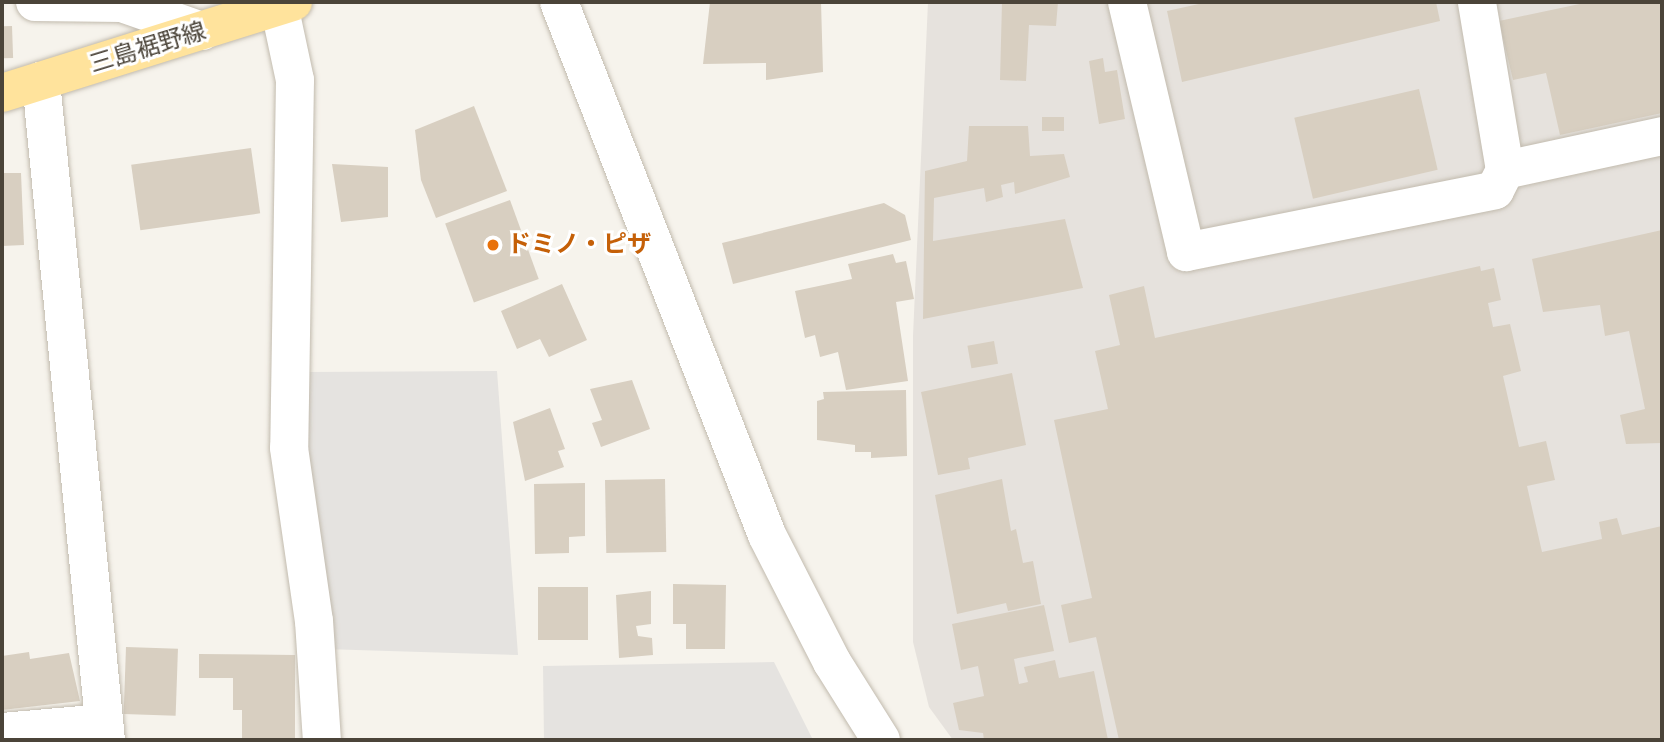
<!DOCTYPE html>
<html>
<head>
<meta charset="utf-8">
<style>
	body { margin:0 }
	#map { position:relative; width:1664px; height:742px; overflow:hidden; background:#f6f3ec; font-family:"Work Sans","Noto Sans JP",sans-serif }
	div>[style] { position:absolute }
	.industrial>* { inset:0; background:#e6e2dd }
	.parking>* { inset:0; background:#e5e3e0 }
	.building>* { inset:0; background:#d8cfc1; transform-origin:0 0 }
	.roads { filter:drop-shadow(0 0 2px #c2bbae) drop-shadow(0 0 2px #c2bbae) }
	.minor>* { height:38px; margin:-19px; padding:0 19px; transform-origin:19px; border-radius:19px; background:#fff }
	.major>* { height:38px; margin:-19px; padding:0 19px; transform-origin:19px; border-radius:19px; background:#ffe39c }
	.dots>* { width:19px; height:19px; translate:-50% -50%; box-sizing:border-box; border:4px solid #fff; border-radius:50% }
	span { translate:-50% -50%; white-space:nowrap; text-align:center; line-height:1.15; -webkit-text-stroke:6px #fff; paint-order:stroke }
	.street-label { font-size:24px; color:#4b4439 }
	.food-label { font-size:24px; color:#c56008; font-weight:700 }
	.left { translate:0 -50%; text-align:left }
	.frame { position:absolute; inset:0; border:4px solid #4b4439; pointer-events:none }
</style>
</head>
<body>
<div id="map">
	<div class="industrial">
		<div style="clip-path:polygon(928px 2px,1662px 2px,1662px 740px,953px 740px,929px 707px,913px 642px,913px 336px)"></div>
	</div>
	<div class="parking">
		<div style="clip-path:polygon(497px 371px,518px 655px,324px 649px,296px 466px,308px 372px)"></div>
		<div style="clip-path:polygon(774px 662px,813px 740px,544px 740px,543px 666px)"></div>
	</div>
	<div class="building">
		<div style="clip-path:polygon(710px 2px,821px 2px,823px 72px,766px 80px,766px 63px,703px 64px)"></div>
		<div style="clip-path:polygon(1002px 2px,1058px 2px,1056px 26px,1029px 25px,1026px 81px,1000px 80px)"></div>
		<div style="clip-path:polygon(1208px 2px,1436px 2px,1440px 21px,1182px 82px,1167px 11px)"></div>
		<div style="clip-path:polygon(1589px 2px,1662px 2px,1662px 113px,1560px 135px,1546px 73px,1513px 80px,1499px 21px)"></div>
		<div style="left:12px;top:26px;width:32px;height:10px;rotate:88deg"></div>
		<div style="clip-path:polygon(1103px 58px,1105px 72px,1117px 70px,1125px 119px,1099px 124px,1089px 61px)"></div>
		<div style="left:1419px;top:89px;width:83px;height:128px;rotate:77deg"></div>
		<div style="clip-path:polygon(474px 106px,507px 191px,436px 218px,421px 180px,415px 130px)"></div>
		<div style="left:1042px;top:117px;width:22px;height:14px"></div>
		<div style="clip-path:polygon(969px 126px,1028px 126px,1030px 156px,1064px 154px,1070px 177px,1015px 194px,1014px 182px,1001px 185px,1003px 197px,986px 202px,984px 188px,934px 198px,933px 241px,1065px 219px,1083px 288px,923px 319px,925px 171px,967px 161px)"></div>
		<div style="left:251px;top:148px;width:66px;height:121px;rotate:82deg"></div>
		<div style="clip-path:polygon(332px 164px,388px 167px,388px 217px,341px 222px)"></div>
		<div style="clip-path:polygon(2px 173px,21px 173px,24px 245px,2px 246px)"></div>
		<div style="left:510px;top:200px;width:84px;height:69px;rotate:70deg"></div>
		<div style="clip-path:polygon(884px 203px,905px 215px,911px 240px,733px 284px,722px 243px)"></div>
		<div style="clip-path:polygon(1662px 230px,1662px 443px,1626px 444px,1620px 415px,1645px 409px,1629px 331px,1605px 336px,1600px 305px,1543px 312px,1532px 259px)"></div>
		<div style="clip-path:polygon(893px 254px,896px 263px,906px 261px,914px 299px,896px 302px,908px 381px,846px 390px,838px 352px,820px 357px,815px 335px,805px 338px,795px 291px,852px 279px,848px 264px)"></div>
		<div style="clip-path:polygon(1480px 266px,1481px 271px,1494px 268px,1501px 300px,1488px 303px,1493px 327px,1510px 324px,1521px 371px,1503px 376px,1519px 447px,1546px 441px,1555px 480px,1527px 486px,1542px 552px,1602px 539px,1599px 522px,1617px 518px,1622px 535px,1662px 526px,1662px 740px,1119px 740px,1096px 637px,1069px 643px,1061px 605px,1092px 598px,1054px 420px,1108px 409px,1095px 351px,1120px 345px,1109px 295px,1144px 286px,1155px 338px)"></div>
		<div style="clip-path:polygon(562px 284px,587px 340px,549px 357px,540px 339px,517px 349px,501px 311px)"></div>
		<div style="left:994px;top:341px;width:23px;height:27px;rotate:80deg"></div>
		<div style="clip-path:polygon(1012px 373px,1026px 445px,968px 458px,970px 469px,938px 475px,921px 392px)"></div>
		<div style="clip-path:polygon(632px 380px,650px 429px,601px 447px,592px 423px,602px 420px,590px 389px)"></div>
		<div style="clip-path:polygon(906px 390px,907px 456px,871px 458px,871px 452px,855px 452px,855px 445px,817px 440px,817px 401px,824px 399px,823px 392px)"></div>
		<div style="clip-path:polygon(550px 408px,565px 449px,558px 451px,564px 467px,525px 481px,513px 422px)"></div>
		<div style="left:665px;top:479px;width:73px;height:60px;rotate:89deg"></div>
		<div style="clip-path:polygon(1002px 479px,1011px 531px,1016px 529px,1023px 563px,1033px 561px,1041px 604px,1008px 611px,1006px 603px,957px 614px,935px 495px)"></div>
		<div style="clip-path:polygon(585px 483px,585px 536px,569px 537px,569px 553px,535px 554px,534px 484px)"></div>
		<div style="clip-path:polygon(673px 584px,726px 585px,725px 649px,686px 649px,686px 624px,673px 624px)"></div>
		<div style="left:588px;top:587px;width:53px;height:50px;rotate:90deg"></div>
		<div style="clip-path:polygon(651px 591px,651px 624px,636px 626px,638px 636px,652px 638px,653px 655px,619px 658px,616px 595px)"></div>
		<div style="clip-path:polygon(1044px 605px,1054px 651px,1014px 659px,1019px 684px,1028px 682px,1024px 667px,1055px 660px,1059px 678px,1094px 671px,1108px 740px,984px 740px,983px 733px,959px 730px,953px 703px,984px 696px,978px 666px,961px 670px,952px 624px)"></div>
		<div style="left:126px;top:647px;width:52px;height:67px;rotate:2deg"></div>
		<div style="clip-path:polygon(29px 652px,30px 659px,69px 653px,80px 701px,2px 710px,2px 656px)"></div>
		<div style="clip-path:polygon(199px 654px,295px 655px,295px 740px,242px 740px,242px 710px,233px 710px,233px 678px,199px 678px)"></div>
	</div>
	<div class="roads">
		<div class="minor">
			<div style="left:35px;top:2px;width:87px;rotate:0.7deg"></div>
			<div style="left:122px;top:3px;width:85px;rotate:19.3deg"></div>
			<div style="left:559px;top:2px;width:572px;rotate:68.68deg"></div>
			<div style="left:767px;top:535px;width:143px;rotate:62.9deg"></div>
			<div style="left:832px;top:662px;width:92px;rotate:57.9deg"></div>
			<div style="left:1127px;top:2px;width:257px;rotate:76.7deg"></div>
			<div style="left:1186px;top:252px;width:315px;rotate:-11.3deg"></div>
			<div style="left:1495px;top:190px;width:22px;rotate:-63deg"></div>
			<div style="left:1505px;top:170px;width:170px;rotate:-99.5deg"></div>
			<div style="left:279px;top:5px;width:77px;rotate:78deg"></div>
			<div style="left:295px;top:80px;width:368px;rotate:90.9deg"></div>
			<div style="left:289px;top:448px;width:175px;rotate:81.8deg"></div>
			<div style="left:314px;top:621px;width:119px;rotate:86.2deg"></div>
			<div style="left:41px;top:81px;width:662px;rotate:84.37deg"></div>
			<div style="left:1505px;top:170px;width:161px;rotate:-12.2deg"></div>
			<div style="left:2px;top:732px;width:102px;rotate:-5deg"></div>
		</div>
		<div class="major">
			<div style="left:2px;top:93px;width:305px;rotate:-17.4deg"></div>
		</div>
	</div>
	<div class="dots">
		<div style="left:493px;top:245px;background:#e8710a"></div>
	</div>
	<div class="street-label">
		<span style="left:148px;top:48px;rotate:-17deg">三島裾野線</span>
	</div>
	<div class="food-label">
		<span class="left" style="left:507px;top:245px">ドミノ・ピザ</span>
	</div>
	<div class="frame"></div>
</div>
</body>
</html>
